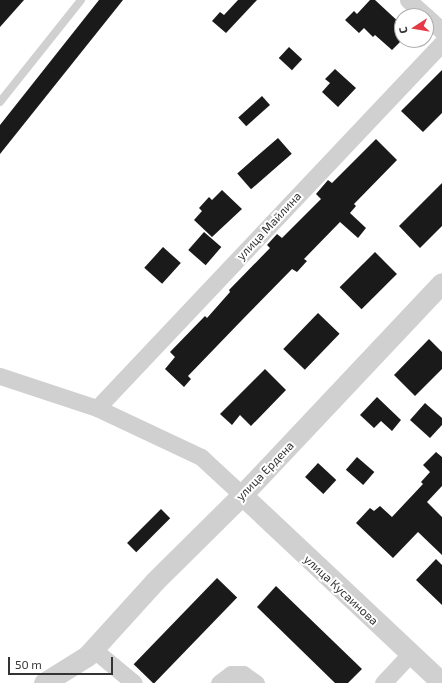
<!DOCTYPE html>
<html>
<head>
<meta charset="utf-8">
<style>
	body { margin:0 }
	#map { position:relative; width:442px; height:683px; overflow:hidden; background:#fff; font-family:"Exo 2",sans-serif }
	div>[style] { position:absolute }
	.building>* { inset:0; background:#1a1a1a; transform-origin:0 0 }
	.service>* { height:8px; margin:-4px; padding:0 4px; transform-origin:4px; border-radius:4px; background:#d0d0d0 }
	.minor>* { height:17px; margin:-8.5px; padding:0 8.5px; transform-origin:8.5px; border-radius:8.5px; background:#d0d0d0 }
	.tertiary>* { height:21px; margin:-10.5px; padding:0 10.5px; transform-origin:10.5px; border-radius:10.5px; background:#d0d0d0 }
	span { translate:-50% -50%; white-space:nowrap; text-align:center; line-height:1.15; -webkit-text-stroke:4px #fff; paint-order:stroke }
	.street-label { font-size:12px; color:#333 }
	.north { position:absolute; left:394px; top:8px; width:40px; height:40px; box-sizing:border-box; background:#fff; border:1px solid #adadad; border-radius:50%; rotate:258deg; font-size:11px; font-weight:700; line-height:16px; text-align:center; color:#333 }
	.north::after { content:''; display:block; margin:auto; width:14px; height:18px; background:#e63946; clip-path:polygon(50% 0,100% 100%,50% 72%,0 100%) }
	.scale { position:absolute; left:8px; top:657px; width:105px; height:18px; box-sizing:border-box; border:2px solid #333; border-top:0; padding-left:5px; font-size:12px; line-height:14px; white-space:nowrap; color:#333; -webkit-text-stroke:3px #fff; paint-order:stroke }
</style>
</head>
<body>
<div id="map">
	<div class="building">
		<div style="clip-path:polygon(0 0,24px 0,0 27px)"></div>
		<div style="clip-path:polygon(99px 0,123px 0,0 154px,0 125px)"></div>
		<div style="clip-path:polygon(238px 0,257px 0,226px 33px,212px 21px,220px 12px,224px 15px)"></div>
		<div style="clip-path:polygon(370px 0,375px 0,402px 25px,402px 40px,392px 50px,375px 35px,373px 37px,364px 28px,359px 33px,345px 20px,354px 11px,357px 14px)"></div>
		<div style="left:289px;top:47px;width:18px;height:15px;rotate:43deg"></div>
		<div style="clip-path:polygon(335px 69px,356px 88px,338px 107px,322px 92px,330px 83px,325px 79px)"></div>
		<div style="clip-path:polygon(442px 70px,442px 113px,423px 132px,401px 111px)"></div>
		<div style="left:262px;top:96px;width:12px;height:32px;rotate:48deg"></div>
		<div style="left:278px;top:138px;width:21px;height:54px;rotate:49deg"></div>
		<div style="clip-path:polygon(376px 139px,397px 160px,354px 204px,356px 206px,350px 213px,366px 228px,358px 238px,340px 222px,304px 259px,307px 261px,297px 272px,292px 269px,243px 319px,188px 376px,191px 379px,184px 387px,165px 369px,175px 357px,170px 352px,205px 316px,207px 318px,230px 292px,229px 290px,270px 248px,267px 245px,277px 234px,282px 238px,321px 199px,316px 194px,328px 180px,332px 183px)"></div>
		<div style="clip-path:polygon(442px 183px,442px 226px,420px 248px,399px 226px)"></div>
		<div style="clip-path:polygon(222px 190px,242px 209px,212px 237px,194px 220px,202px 211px,199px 208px,209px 197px,212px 200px)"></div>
		<div style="left:204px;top:232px;width:23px;height:24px;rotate:41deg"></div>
		<div style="left:163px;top:247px;width:24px;height:28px;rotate:42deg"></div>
		<div style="left:375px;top:252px;width:31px;height:50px;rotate:45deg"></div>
		<div style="left:318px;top:313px;width:30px;height:50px;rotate:44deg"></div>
		<div style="clip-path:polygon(429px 339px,442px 352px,442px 369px,415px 396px,394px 375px)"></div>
		<div style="clip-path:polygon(265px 369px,286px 390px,251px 426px,240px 415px,232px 425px,220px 414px)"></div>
		<div style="clip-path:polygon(377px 397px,401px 420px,392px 431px,381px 421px,374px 428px,360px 415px)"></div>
		<div style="clip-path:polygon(425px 403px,442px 418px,442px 425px,430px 438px,410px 420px)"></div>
		<div style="clip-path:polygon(436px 452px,442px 457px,442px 486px,427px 502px,442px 517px,442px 555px,418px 532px,393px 558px,356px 523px,370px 508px,374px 511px,380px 506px,392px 517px,423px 484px,421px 482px,430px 472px,423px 465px)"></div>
		<div style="left:357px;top:457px;width:23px;height:17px;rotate:41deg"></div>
		<div style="left:318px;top:463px;width:25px;height:19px;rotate:43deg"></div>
		<div style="left:161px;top:509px;width:13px;height:48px;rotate:45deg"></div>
		<div style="clip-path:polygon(436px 559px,442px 565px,442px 605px,416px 580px)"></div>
		<div style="left:217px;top:578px;width:28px;height:120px;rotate:44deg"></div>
		<div style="clip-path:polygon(276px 586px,362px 669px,348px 683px,335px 683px,257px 607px)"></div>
	</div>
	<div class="service">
		<div style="left:0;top:102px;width:130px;rotate:-51.5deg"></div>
	</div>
	<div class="minor">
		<div style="left:408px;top:0;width:24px;rotate:42deg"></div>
		<div style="left:426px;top:16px;width:22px;rotate:43deg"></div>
		<div style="left:0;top:376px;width:102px;rotate:18.3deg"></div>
		<div style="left:97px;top:408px;width:115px;rotate:25.2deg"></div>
		<div style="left:201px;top:457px;width:56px;rotate:42.8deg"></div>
		<div style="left:97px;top:408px;width:502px;rotate:-46.61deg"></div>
		<div style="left:93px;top:649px;width:53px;rotate:39.7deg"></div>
		<div style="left:219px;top:683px;width:15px;rotate:-37deg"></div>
		<div style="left:231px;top:674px;width:12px"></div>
		<div style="left:243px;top:674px;width:16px;rotate:35deg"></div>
		<div style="left:383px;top:683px;width:38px;rotate:-47deg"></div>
	</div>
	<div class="tertiary">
		<div style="left:242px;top:495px;width:274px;rotate:43.2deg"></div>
		<div style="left:44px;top:683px;width:51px;rotate:-32.1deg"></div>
		<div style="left:87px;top:656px;width:101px;rotate:-47.8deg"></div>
		<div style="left:155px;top:581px;width:122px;rotate:-44.7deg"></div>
		<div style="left:242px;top:495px;width:291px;rotate:-46.7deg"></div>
	</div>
	<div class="street-label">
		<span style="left:269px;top:226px;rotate:-47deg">улица Майлина</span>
		<span style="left:265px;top:471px;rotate:-46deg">улица Ердена</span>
		<span style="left:341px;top:590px;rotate:43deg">улица Кусаинова</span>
	</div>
	<div class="north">С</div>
	<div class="scale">50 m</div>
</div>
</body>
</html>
